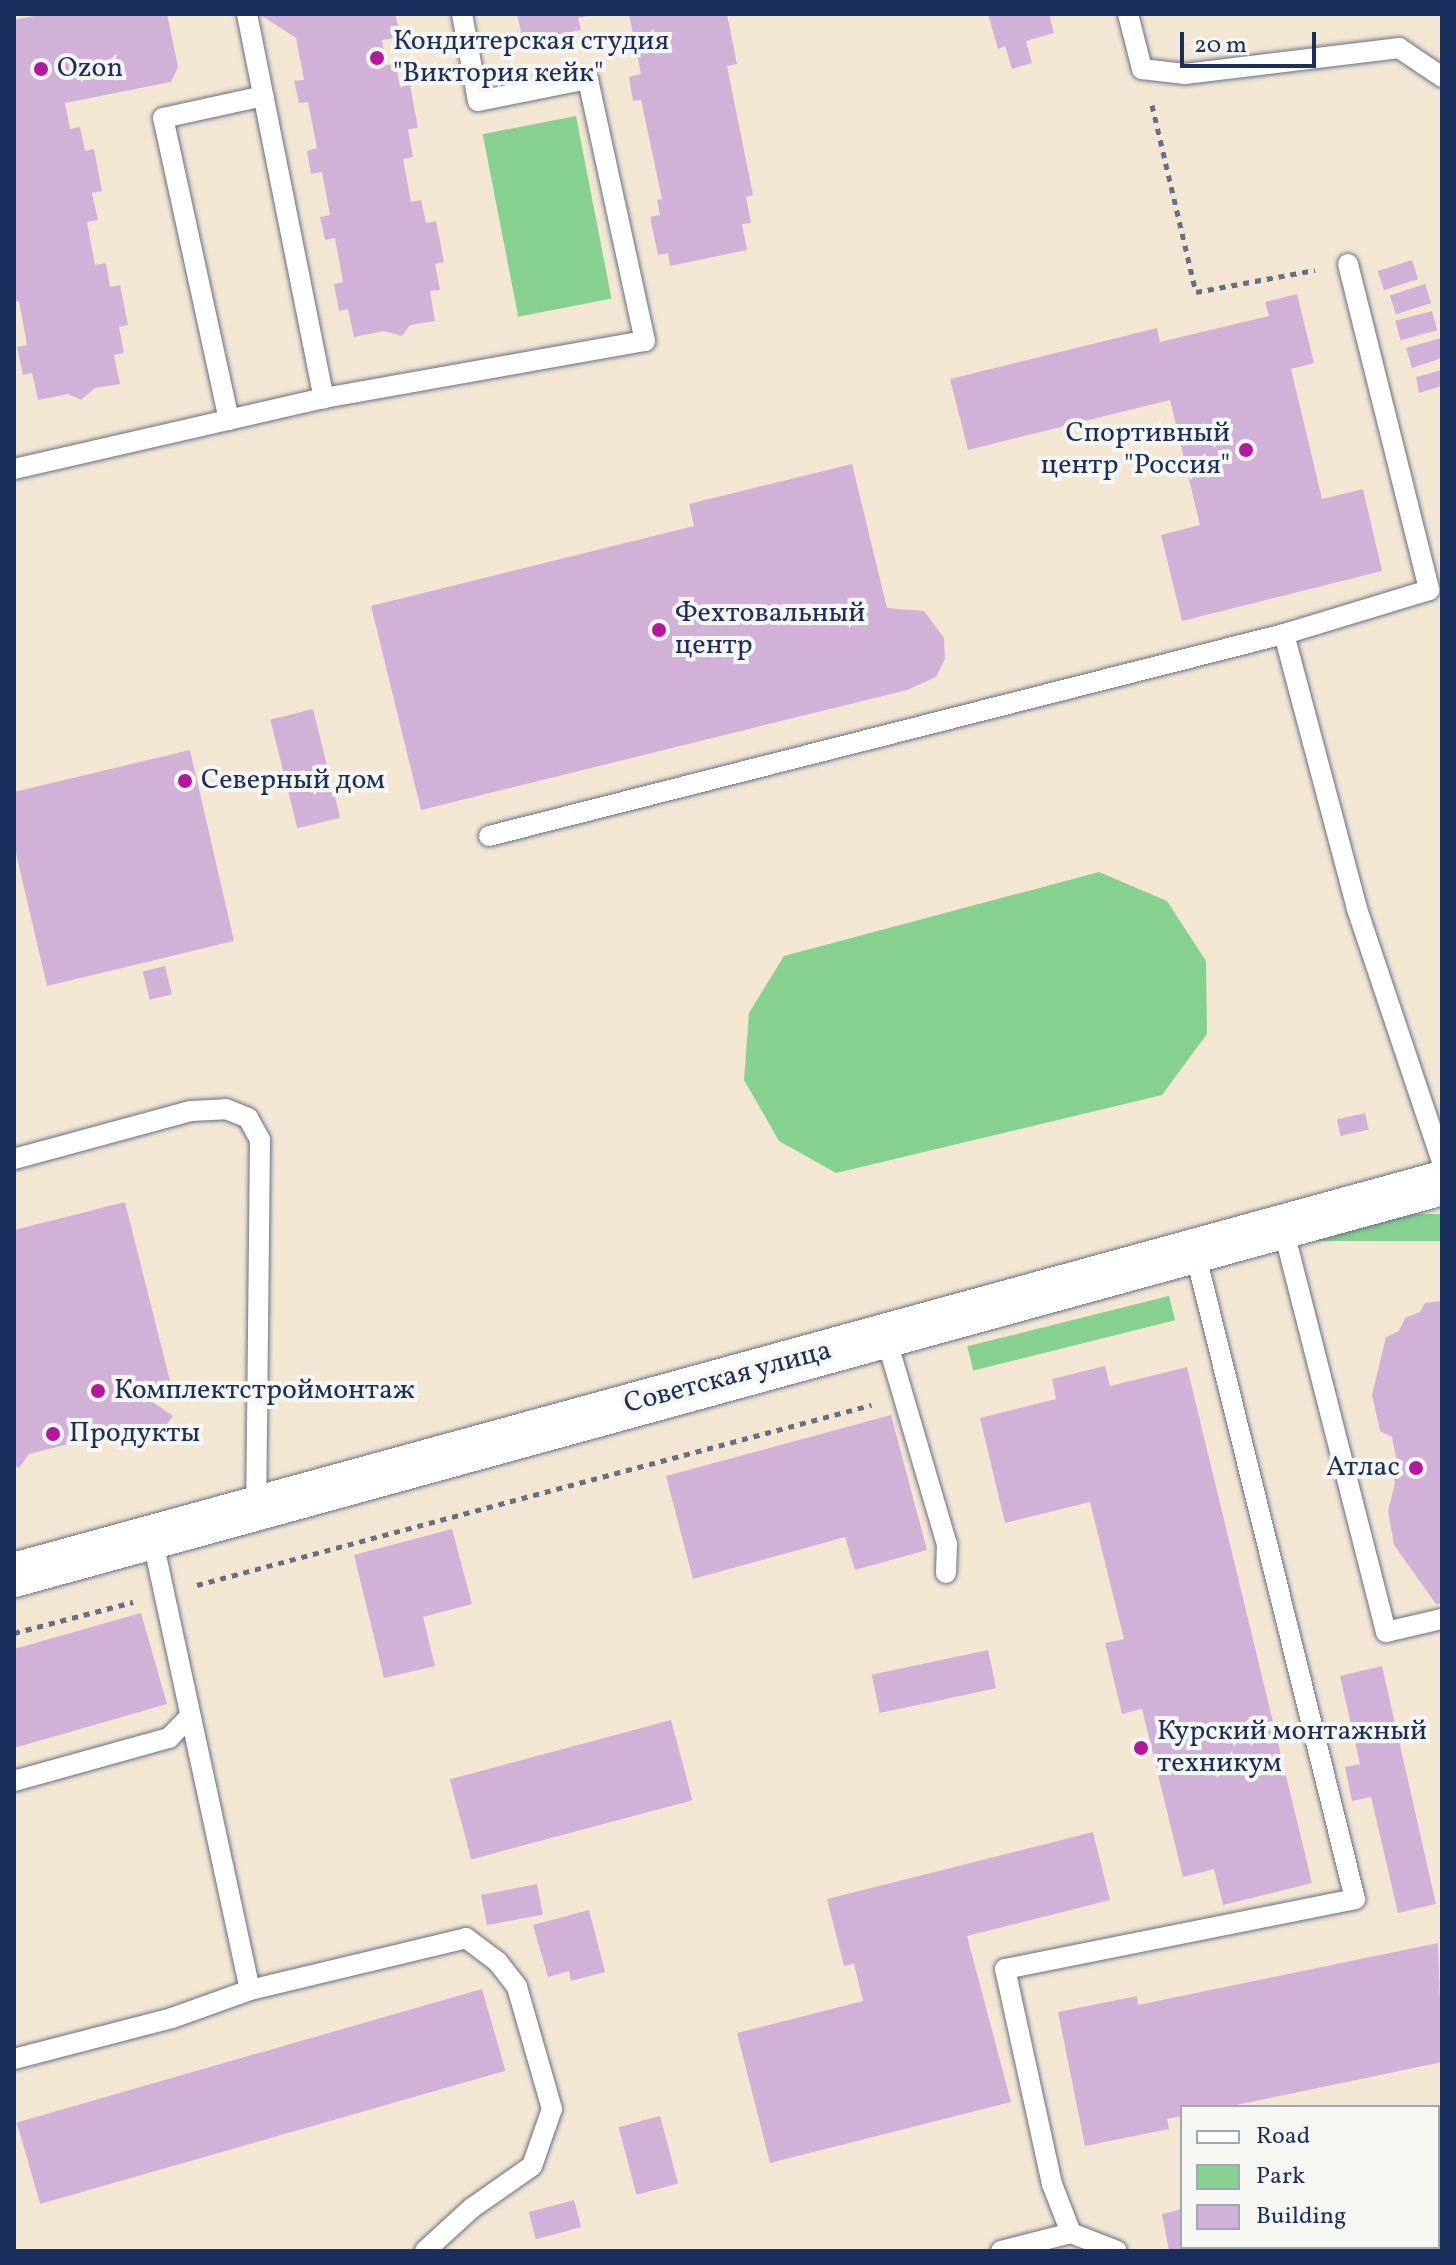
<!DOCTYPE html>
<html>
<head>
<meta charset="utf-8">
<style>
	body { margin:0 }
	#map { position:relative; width:1456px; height:2265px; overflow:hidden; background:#f3e7d4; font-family:Vollkorn,serif }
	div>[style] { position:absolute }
	.green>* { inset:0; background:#86d18f; transform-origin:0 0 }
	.building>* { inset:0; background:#d2b1d8; transform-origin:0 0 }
	.path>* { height:5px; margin-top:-2.5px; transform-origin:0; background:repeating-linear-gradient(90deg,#676f87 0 6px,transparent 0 12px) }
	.roads { filter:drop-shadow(0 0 2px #676f87) drop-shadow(0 0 2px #676f87) }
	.lane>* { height:20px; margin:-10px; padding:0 10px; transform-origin:10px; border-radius:10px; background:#fff }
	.secondary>* { height:44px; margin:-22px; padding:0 22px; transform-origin:22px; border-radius:22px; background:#fff }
	.dots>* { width:22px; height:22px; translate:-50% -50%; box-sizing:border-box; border:4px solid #f6f6f2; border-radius:50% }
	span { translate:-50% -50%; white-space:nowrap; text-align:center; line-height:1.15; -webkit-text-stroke:8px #f6f6f2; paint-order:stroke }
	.poi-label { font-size:28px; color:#1b2f5e }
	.left { translate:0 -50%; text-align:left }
	.right { translate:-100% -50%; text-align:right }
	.street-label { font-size:28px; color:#1b2f5e }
	.frame { position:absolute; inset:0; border:16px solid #1b2f5e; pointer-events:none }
	.legend { position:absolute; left:1180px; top:2105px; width:260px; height:144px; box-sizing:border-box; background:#f6f6f2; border:2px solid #9ea6b7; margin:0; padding:10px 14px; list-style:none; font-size:24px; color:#1b2f5e }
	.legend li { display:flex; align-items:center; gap:16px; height:40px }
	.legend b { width:40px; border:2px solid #9ea6b7 }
	.scale { position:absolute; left:1180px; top:32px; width:136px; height:36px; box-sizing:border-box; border:4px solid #1b2f5e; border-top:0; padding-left:10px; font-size:24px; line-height:28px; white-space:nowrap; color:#1b2f5e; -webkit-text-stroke:6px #f6f6f2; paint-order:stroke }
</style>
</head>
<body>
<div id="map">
	<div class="green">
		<div style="left:576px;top:116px;width:186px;height:95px;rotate:79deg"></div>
		<div style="clip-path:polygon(1099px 872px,1167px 901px,1206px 961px,1207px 1034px,1162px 1095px,836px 1173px,779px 1141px,744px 1080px,749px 1013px,784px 956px)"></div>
		<div style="left:1442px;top:1214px;width:27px;height:141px;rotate:90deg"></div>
		<div style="left:1169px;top:1296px;width:25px;height:208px;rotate:76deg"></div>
	</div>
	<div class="building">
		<div style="clip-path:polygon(44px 14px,167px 14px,178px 67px,171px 82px,65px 103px,70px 129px,80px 127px,85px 151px,94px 149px,102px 191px,92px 193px,98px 220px,87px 222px,95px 265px,106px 263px,110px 287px,120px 285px,128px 325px,119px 327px,124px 353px,114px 355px,120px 384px,95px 388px,81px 400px,68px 394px,38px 400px,32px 373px,23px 375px,17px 347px,27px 345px,19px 301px,14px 302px,14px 20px)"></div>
		<div style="clip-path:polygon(259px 14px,395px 14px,401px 37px,382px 40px,386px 65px,396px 64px,400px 87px,410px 85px,418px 128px,408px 129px,413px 157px,403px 159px,411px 202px,421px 200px,426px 223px,436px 221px,444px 262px,435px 264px,440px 290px,430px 291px,435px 321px,410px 325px,402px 336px,384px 331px,354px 337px,348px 309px,339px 311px,334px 284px,343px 282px,335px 238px,325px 240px,320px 217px,330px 215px,322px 172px,311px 174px,307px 151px,317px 148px,308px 102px,299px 103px,294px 81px,304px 80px,296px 38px)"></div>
		<div style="clip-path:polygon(517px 14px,592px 14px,593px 15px,578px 18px,581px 30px,523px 41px)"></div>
		<div style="clip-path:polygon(629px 14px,727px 14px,737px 64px,727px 66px,753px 195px,746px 197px,751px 223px,742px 224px,747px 250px,670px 266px,668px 253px,658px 255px,650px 217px,660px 215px,657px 200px,662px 199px,641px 100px,633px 101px,629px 77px,641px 74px)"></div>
		<div style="clip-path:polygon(988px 14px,1049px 14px,1054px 33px,1026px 41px,1032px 63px,1012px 69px,1005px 46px,998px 49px)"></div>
		<div style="left:1412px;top:260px;width:20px;height:36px;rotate:72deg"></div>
		<div style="left:1425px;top:284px;width:20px;height:37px;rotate:72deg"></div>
		<div style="clip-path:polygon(1297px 294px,1314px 363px,1291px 369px,1322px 499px,1363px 489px,1382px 571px,1182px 621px,1161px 535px,1200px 525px,1170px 400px,968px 450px,950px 379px,1157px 328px,1160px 342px,1269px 316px,1265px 302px)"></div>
		<div style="left:1432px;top:311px;width:20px;height:38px;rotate:75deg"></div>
		<div style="clip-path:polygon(1441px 338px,1442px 358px,1412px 368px,1406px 348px)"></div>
		<div style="clip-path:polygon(1442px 370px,1442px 386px,1419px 393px,1416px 377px)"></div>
		<div style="clip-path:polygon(852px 464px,887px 608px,924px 611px,944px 638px,945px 659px,936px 677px,907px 690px,421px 810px,371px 606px,694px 526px,689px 504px)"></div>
		<div style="left:313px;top:709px;width:112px;height:44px;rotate:76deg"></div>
		<div style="clip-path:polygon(190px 750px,234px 941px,47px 986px,14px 845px,14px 792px)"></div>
		<div style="left:165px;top:966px;width:29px;height:23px;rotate:76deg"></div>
		<div style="left:1365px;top:1113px;width:17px;height:29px;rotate:77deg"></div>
		<div style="clip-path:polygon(125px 1202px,172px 1389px,152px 1394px,154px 1403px,173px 1416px,159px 1435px,144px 1425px,29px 1454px,19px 1468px,14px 1465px,14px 1230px)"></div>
		<div style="clip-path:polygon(1442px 1301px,1442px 1603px,1436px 1604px,1394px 1545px,1388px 1511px,1395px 1483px,1390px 1466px,1396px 1457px,1392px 1437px,1380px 1431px,1372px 1395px,1386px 1337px,1399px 1331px,1405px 1318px,1420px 1312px,1425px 1303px)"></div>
		<div style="clip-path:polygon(1105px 1366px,1110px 1386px,1187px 1367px,1312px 1883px,1223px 1905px,1214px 1869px,1183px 1877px,1142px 1709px,1122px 1714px,1105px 1643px,1124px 1639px,1090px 1502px,1005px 1523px,980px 1418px,1056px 1399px,1052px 1379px)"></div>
		<div style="clip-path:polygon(891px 1415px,927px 1550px,855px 1570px,845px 1537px,693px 1579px,666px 1476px)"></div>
		<div style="clip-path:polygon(452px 1529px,472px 1604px,423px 1617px,435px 1666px,384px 1678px,354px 1555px)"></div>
		<div style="clip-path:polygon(141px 1613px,167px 1704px,14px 1748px,14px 1649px)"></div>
		<div style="left:988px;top:1650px;width:39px;height:119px;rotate:78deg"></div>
		<div style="clip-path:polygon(1382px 1666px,1436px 1904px,1398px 1913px,1371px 1797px,1352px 1801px,1345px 1767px,1360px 1764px,1340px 1676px)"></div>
		<div style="left:671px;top:1720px;width:83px;height:229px;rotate:75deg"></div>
		<div style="clip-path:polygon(1093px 1832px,1110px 1900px,967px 1936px,1011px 2102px,770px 2163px,737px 2033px,863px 2001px,854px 1964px,844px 1966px,827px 1899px)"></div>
		<div style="left:537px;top:1884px;width:31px;height:57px;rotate:79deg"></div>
		<div style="clip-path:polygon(589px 1910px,605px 1972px,571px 1981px,569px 1971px,548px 1977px,533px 1925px)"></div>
		<div style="clip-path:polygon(1438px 1943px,1442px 2062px,1227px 2107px,1182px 2107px,1182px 2116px,1167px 2119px,1169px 2129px,1085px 2146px,1058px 2012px,1137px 1996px,1138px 2005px)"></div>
		<div style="left:482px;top:1989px;width:85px;height:484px;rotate:74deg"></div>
		<div style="left:660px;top:2116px;width:70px;height:43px;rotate:75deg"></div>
		<div style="left:574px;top:2200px;width:28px;height:47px;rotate:75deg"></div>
		<div style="clip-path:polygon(1182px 2209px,1182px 2247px,1207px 2251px,1169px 2251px,1162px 2214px)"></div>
		<div style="left:1279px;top:2247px;width:72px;height:4px"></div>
	</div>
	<div class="path">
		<div style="left:1152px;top:105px;width:192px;rotate:76.8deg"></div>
		<div style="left:1196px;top:292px;width:121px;rotate:-10.5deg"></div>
		<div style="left:197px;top:1585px;width:698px;rotate:-14.95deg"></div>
		<div style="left:14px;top:1633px;width:123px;rotate:-14.6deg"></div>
	</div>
	<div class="roads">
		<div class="lane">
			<div style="left:247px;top:14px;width:392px;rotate:78.7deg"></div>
			<div style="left:1128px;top:14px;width:57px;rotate:75.7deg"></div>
			<div style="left:1142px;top:69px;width:43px;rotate:6.6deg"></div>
			<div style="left:1185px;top:74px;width:216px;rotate:-6.9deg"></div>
			<div style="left:1399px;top:48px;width:52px;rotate:34deg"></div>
			<div style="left:1348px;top:264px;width:336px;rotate:76deg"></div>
			<div style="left:1429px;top:590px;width:152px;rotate:163.1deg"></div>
			<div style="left:1284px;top:634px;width:285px;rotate:75.1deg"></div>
			<div style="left:1357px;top:909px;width:266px;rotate:71.4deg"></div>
			<div style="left:229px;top:420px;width:309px;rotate:-102.3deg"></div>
			<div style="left:163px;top:118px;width:103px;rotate:-12.3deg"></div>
			<div style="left:14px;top:469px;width:318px;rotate:-12.9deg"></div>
			<div style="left:324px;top:398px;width:326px;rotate:-10.1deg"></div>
			<div style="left:645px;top:341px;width:268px;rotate:-102.3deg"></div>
			<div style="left:588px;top:79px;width:112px;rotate:168.7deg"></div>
			<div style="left:478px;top:101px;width:88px;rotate:-100.4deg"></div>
			<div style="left:489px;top:836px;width:820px;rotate:-14.26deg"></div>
			<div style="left:14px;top:1159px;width:183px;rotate:-15.2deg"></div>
			<div style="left:191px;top:1111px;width:35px;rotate:-3deg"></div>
			<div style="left:226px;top:1109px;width:24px;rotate:22deg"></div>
			<div style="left:248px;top:1118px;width:25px;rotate:61deg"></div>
			<div style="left:260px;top:1140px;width:368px;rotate:90.6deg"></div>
			<div style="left:1282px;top:1224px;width:421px;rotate:75.7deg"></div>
			<div style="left:1386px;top:1632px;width:57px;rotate:-13.1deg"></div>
			<div style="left:885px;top:1334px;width:219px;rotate:73.6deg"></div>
			<div style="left:947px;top:1544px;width:29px;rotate:92deg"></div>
			<div style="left:152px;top:1537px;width:463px;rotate:77.8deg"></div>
			<div style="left:250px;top:1990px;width:222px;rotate:-13.5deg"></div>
			<div style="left:466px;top:1938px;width:39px;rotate:37deg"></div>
			<div style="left:497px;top:1961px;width:33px;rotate:52deg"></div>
			<div style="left:517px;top:1987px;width:127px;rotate:74deg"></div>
			<div style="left:552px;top:2109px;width:60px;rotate:109.3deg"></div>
			<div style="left:532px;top:2166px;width:73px;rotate:145deg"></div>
			<div style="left:472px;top:2208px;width:64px;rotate:137.5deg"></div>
			<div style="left:14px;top:1781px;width:161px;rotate:-15.5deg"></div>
			<div style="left:169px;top:1738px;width:28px;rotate:-46deg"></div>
			<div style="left:14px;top:2059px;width:163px;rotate:-14.5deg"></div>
			<div style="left:172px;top:2018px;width:83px;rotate:-19.7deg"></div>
			<div style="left:1071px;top:2233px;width:49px;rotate:21.4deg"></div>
			<div style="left:1001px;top:2251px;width:72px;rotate:-14.4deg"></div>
			<div style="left:1071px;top:2233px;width:53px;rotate:-111.2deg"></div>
			<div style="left:1052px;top:2184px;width:220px;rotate:-102.3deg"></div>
			<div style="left:1005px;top:1969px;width:357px;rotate:-11.3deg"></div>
			<div style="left:1355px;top:1899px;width:671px;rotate:-103.89deg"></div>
		</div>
		<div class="secondary">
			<div style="left:14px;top:1575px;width:1481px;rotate:-15.35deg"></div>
		</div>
	</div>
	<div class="dots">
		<div style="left:377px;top:58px;background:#b5179e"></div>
		<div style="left:41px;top:69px;background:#b5179e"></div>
		<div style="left:1246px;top:450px;background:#b5179e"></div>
		<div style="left:659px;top:630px;background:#b5179e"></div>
		<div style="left:185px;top:781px;background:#b5179e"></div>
		<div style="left:98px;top:1391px;background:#b5179e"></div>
		<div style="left:53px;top:1434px;background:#b5179e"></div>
		<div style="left:1416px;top:1468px;background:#b5179e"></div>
		<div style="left:1141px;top:1748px;background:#b5179e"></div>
	</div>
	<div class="poi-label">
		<span class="left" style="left:393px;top:58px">Кондитерская студия<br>"Виктория кейк"</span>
		<span class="left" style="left:57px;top:69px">Ozon</span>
		<span class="right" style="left:1230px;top:450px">Спортивный<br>центр "Россия"</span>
		<span class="left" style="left:675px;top:630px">Фехтовальный<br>центр</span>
		<span class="left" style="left:201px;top:781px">Северный дом</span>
		<span class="left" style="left:114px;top:1391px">Комплектстроймонтаж</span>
		<span class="left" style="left:69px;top:1434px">Продукты</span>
		<span class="right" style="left:1400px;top:1468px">Атлас</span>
		<span class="left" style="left:1157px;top:1748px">Курский монтажный<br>техникум</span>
	</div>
	<div class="street-label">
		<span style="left:728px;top:1378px;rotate:-15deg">Советская улица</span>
	</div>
	<div class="frame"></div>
	<ul class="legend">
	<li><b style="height:10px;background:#fff"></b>Road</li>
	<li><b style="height:22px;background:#86d18f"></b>Park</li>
	<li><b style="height:22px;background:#d2b1d8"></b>Building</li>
	</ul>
	<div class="scale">20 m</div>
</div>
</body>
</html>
